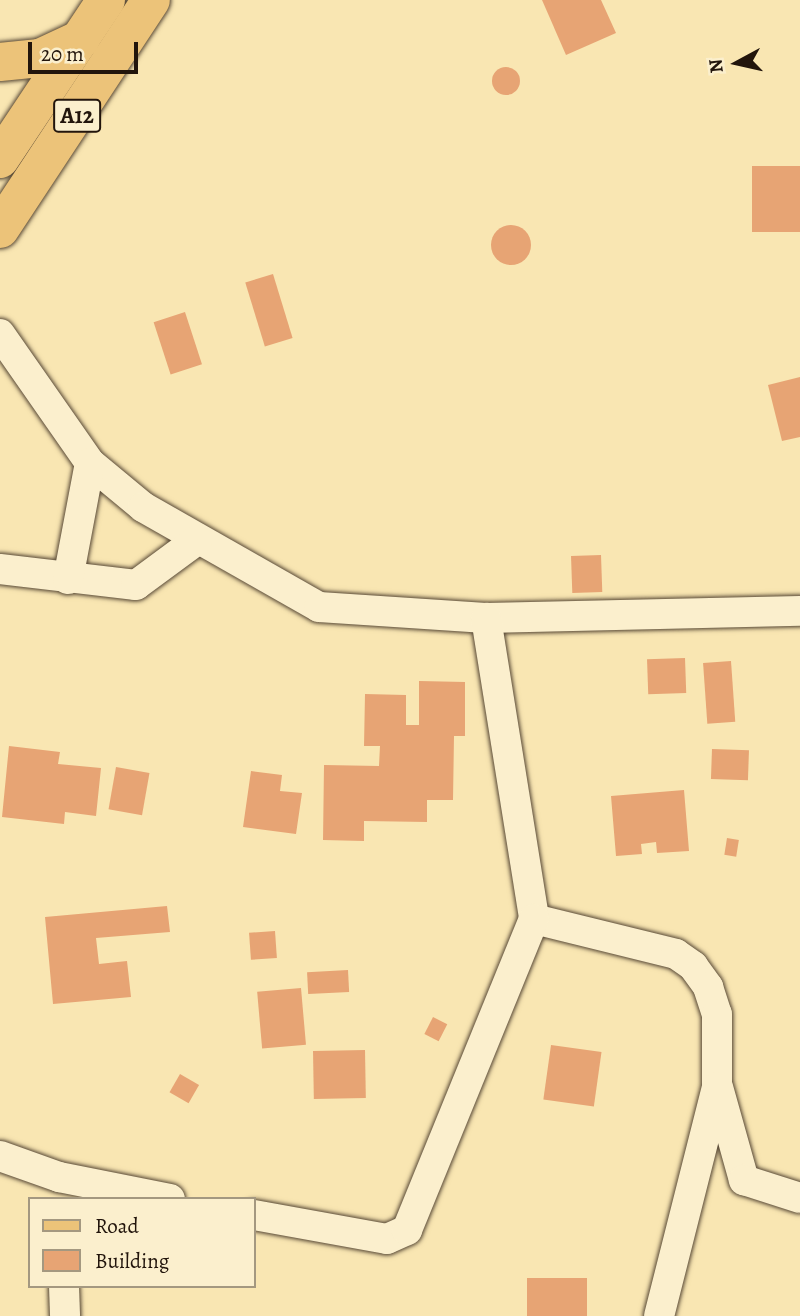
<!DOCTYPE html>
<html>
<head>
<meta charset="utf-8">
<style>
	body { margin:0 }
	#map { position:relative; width:800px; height:1316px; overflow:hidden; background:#f9e6b2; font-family:Alegreya,serif }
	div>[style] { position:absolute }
	.building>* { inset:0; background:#e7a474; transform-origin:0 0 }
	.round { border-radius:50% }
	.roads { filter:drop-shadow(0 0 2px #584936) drop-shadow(0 0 2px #584936) }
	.minor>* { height:30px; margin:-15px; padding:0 15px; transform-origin:15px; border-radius:15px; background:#fbefcd }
	.primary>* { height:38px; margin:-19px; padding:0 19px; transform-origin:19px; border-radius:19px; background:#ecc379 }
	span { translate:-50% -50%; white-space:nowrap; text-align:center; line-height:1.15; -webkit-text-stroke:6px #fbefcd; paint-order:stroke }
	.shield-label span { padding:2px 5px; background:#fbefcd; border:2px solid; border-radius:5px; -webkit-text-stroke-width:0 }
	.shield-label { font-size:23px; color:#22150c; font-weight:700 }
	.legend { position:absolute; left:28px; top:1197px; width:228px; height:91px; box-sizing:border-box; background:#fbefcd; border:2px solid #a49880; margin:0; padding:9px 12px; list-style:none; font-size:21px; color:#22150c }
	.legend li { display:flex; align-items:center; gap:14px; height:35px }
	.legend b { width:35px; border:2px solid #a49880 }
	.north { position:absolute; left:702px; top:28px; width:70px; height:70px; -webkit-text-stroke:5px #fbefcd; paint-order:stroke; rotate:262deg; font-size:19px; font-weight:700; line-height:28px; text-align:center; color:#22150c }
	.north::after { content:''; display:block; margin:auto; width:24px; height:32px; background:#22150c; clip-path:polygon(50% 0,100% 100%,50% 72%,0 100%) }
	.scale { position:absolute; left:28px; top:42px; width:110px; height:32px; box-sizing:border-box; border:4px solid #22150c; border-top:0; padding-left:9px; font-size:21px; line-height:24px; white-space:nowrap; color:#22150c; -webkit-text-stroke:5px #fbefcd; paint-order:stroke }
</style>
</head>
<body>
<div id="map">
	<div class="building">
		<div style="clip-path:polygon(542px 0,601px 0,616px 33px,566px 55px)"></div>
		<div class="round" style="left:492px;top:67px;width:28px;height:28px"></div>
		<div style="left:800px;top:166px;width:66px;height:48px;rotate:90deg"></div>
		<div class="round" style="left:491px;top:225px;width:40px;height:40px"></div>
		<div style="left:273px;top:274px;width:67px;height:29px;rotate:73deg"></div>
		<div style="left:185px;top:312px;width:55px;height:33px;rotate:72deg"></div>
		<div style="clip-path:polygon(800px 377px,800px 437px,782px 441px,768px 385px)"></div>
		<div style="left:601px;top:555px;width:37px;height:30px;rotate:88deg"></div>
		<div style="left:685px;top:658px;width:35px;height:38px;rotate:88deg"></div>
		<div style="left:731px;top:661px;width:61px;height:28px;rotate:86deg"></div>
		<div style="clip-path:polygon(419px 681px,465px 682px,465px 736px,454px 736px,453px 800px,427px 800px,427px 822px,364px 821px,364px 841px,323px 840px,324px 765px,379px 766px,380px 746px,364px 746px,365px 694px,406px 695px,406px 725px,419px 725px)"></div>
		<div style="clip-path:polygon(9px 746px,60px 752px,58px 764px,101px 768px,96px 816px,65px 812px,64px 824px,2px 817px)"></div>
		<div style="left:712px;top:749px;width:37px;height:30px;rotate:2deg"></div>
		<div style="left:116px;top:767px;width:34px;height:43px;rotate:10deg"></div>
		<div style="clip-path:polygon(251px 771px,282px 775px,280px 791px,302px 793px,296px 834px,243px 827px)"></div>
		<div style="clip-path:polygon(684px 790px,689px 851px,657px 853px,656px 842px,641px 844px,642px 854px,616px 856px,611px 796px)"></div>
		<div style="left:727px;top:838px;width:12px;height:17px;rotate:9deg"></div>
		<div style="clip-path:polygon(167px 906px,170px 932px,96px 938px,99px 964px,127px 961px,131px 997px,53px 1004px,45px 917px)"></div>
		<div style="left:275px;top:931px;width:27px;height:26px;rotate:86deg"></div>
		<div style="left:348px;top:970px;width:22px;height:41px;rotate:87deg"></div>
		<div style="left:301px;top:988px;width:57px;height:44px;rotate:85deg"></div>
		<div style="left:433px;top:1017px;width:16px;height:19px;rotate:27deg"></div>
		<div style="left:551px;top:1045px;width:51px;height:55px;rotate:8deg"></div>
		<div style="left:365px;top:1050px;width:48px;height:52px;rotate:89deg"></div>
		<div style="left:180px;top:1074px;width:22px;height:21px;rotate:30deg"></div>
		<div style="left:527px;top:1278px;width:60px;height:38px"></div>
	</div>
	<div class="roads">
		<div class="minor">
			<div style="left:0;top:334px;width:157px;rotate:55.1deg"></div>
			<div style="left:90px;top:463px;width:69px;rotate:39.7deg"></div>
			<div style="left:143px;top:507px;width:202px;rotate:29.6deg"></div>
			<div style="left:319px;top:607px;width:167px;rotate:3.8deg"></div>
			<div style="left:486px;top:618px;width:314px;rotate:-1.3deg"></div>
			<div style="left:0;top:569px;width:137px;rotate:6.7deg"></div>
			<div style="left:136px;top:585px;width:76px;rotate:-36.4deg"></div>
			<div style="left:68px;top:579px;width:118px;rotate:-79.3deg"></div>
			<div style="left:486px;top:618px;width:305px;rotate:80.9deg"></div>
			<div style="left:534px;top:919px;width:146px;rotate:13.8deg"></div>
			<div style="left:676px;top:954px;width:21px;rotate:35deg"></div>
			<div style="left:693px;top:966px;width:26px;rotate:54deg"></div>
			<div style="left:708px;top:987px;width:28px;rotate:72deg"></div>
			<div style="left:717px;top:1014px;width:73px;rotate:90deg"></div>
			<div style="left:717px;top:1087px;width:236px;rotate:104.2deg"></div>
			<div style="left:718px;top:1087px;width:97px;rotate:74.4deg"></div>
			<div style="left:744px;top:1180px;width:59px;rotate:17.8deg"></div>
			<div style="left:0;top:1156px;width:63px;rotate:19.6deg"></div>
			<div style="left:59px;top:1177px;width:113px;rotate:11.2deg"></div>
			<div style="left:254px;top:1215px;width:135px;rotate:10.2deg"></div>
			<div style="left:387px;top:1239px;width:22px;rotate:-24deg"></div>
			<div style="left:407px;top:1230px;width:336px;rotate:-67.8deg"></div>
			<div style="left:64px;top:1286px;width:30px;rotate:88deg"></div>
		</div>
		<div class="primary">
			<div style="left:0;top:62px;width:40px;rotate:-5.7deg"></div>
			<div style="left:40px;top:58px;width:45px;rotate:-24.9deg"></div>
			<div style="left:0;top:159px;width:191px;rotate:-56.3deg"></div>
			<div style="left:0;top:229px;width:274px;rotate:-56.6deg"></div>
		</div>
	</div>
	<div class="shield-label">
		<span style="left:77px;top:116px">A12</span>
	</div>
	<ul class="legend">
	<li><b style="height:9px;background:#ecc379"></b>Road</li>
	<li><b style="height:19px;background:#e7a474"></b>Building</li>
	</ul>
	<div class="north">N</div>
	<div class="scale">20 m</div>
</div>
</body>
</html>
